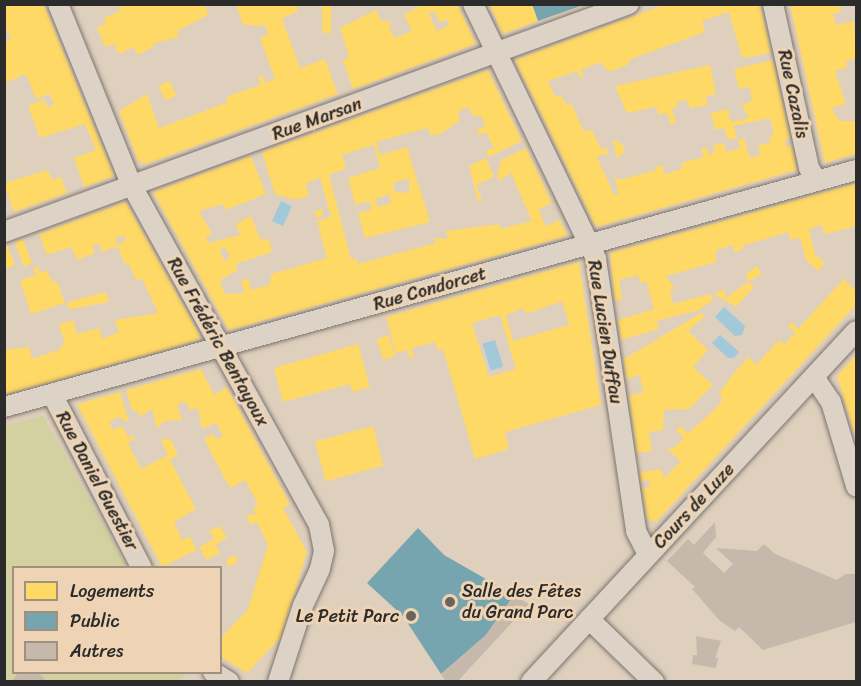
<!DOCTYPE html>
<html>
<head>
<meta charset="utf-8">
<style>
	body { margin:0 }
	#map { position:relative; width:861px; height:686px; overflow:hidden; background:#dfcfbd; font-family:Sriracha,sans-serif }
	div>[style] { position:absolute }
	.green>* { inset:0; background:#d2d19f }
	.water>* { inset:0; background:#a1c9da; transform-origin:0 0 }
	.homes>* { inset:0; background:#ffd966; transform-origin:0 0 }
	.public>* { inset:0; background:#76a5af }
	.building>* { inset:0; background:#c6b8aa }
	.roads { filter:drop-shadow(0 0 2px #7c756d) drop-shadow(0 0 2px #7c756d) }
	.minor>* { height:20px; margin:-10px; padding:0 10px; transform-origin:10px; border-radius:10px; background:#dcd2c6 }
	.dots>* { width:16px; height:16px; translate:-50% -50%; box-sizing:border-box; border:3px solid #eed4b5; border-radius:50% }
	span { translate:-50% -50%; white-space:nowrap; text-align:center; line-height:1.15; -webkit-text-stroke:6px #eed4b5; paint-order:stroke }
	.street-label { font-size:18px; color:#2b2b2b }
	.poi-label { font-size:18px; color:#2b2b2b }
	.left { translate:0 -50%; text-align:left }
	.right { translate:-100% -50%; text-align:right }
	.frame { position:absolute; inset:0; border:6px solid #2b2b2b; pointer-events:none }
	.legend { position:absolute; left:12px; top:566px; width:210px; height:108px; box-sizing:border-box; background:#eed4b5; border:2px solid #a0907e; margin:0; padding:8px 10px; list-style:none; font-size:18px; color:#2b2b2b }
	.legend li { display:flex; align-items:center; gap:12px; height:30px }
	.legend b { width:30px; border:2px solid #a0907e }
</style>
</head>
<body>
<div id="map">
	<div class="green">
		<div style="clip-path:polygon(43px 416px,127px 567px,14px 568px,14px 672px,187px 673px,179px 682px,5px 681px,5px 426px)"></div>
	</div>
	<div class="water">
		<div style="left:281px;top:201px;width:12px;height:22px;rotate:24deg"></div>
		<div style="clip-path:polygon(724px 307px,745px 326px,742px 335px,735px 336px,715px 317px)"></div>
		<div style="clip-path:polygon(720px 335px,739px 352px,734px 358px,728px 358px,712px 343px)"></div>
		<div style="left:495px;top:340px;width:28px;height:13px;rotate:73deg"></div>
	</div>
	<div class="homes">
		<div style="clip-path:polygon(204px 4px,209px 15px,177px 31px,179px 37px,152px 44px,154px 47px,137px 55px,134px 47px,118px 54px,114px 44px,105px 47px,97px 27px,106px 24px,104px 18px,120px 11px,119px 4px)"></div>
		<div style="clip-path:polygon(236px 4px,296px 4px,298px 11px,282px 19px,300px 68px,325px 59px,338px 94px,146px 164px,138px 161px,119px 111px,147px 94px,159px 128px,228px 102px,226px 97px,260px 85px,258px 77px,262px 75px,265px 83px,275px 79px,260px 38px,268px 34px,266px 26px,243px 25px)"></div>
		<div style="left:322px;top:4px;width:9px;height:29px"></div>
		<div style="clip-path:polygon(evenodd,423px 4px,457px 4px,476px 44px,353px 89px,343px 60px,349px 57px,340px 28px,376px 10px,381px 21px,391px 21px,389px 27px,395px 38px,412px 31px,404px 15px,423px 4px,434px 11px,440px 23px,447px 20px,449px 25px,437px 31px,429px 14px,434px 11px)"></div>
		<div style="clip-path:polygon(489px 4px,532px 4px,538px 21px,503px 34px)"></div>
		<div style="clip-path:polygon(666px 4px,760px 4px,771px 53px,742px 58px,729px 12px,702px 21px,705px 32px,628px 60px,630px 64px,609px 72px,600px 62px,581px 70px,584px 76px,580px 78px,577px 71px,548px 81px,555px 97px,561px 95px,566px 105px,571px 103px,584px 132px,591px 129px,602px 150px,608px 148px,609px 153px,597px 157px,614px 195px,619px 194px,614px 174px,619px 180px,657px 170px,655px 167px,662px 165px,664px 174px,679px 170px,683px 168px,681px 163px,704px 157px,701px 149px,707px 147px,709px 155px,713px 154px,714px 145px,724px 143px,726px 152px,740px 148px,738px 140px,744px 138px,750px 158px,760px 155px,758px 146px,771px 142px,769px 137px,774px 135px,770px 118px,734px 126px,737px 138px,728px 140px,724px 128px,715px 130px,711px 113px,728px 109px,731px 122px,749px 118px,742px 106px,752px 100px,749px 87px,739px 89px,734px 69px,773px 60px,790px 138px,785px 140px,786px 147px,792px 145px,797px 170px,596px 227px,515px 60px)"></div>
		<div style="clip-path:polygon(790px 4px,839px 4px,841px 12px,833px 14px,836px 25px,854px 21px,856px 59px,846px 61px,847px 68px,835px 71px,846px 104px,832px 108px,839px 121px,856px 121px,856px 154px,825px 163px)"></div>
		<div style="clip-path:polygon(4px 5px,44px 5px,114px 176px,84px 187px,74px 158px,96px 150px,85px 124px,40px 138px,28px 106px,44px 99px,47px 107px,54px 104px,50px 94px,36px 99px,26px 74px,5px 83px,5px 42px,11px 39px,4px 23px)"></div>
		<div style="clip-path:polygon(710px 65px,716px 94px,706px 96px,708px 105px,690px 108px,687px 100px,677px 102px,678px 107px,672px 109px,676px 123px,671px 125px,667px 113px,659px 115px,656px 107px,627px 113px,615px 86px)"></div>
		<div style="clip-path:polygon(evenodd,488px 70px,522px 141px,489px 157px,486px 151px,494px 148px,486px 132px,479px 135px,477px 130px,485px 126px,481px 115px,474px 117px,468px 107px,458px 112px,460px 120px,442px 133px,431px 136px,428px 128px,376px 142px,380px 155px,407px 147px,430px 222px,365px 238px,358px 213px,372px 209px,369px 201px,355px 205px,348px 178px,380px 168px,374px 145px,342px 155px,346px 168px,329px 175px,351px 259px,356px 258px,358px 264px,405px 251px,409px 265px,406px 251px,435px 243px,434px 238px,448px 239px,446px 231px,499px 224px,500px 229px,532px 221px,511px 173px,499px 181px,497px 176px,501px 160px,526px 148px,552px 203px,539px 209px,545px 226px,560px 220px,567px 236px,229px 330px,153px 192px,251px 156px,266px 194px,225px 210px,223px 204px,199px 211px,212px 234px,206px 237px,208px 243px,240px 235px,236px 224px,251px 216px,260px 239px,269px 239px,272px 252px,236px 264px,238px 270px,220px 280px,225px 294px,244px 293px,241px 281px,248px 278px,251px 290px,269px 285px,272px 274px,327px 258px,317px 221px,331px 217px,320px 178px,306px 183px,309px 196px,296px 200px,275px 194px,262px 152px,488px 70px,409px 178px,409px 193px,395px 192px,393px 183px,409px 178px,488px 70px,389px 194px,391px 203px,378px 207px,375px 199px,389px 194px,488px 70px,226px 248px,230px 258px,224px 261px,220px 249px,226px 248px)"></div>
		<div style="left:170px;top:81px;width:16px;height:12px;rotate:68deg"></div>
		<div style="clip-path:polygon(617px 140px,618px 144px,622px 143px,625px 151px,617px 159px,613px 141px)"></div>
		<div style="clip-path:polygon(486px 158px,494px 177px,476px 185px,482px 200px,478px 201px,469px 166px)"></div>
		<div style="clip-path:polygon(48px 170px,52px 180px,61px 177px,67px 193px,14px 212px,4px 183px)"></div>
		<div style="clip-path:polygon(856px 183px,856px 226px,829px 233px,824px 234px,822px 225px,809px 229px,815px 254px,825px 263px,818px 271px,806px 260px,800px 238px,791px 240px,788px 232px,742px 246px,743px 250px,734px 252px,733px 245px,716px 250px,716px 262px,666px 276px,675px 289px,670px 291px,673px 304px,711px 294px,713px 300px,699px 310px,657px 321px,659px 329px,621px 340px,618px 320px,654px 309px,646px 281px,640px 283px,638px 275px,619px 280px,622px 300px,615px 301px,610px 253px)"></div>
		<div style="clip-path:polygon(126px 202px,200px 336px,198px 340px,4px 395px,4px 350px,29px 347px,32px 359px,61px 349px,60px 345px,65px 344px,59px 324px,73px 320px,77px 334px,99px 328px,102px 339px,119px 332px,115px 320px,158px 313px,142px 278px,137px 281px,128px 263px,125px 265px,117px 245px,126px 240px,124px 235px,115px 239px,118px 246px,102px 252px,99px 243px,92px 246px,95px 253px,77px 260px,71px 247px,47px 255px,39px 234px)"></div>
		<div style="clip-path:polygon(322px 209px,323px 216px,316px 218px,314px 212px)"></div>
		<div style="left:23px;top:239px;width:26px;height:9px;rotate:69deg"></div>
		<div style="clip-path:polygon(7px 245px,15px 265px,4px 269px,4px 246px)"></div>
		<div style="clip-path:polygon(evenodd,579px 262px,601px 405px,505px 432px,509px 449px,475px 459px,443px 349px,438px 351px,435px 342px,412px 348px,414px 357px,410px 359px,407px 350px,396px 353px,386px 317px,579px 262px,562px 301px,569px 325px,513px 341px,506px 315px,524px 308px,526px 314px,562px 301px,579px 262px,500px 315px,516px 369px,489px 377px,472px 323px,500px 315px)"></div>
		<div style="clip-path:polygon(38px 266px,40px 273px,47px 270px,52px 282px,57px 281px,65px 303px,31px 314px,20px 281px,36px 274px,33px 268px)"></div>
		<div style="clip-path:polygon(757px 266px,762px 274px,748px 282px,746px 274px)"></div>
		<div style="clip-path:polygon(844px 279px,856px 291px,856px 305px,656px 522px,647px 519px,642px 488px,650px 487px,649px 480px,641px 482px,640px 472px,661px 469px,664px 478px,681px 461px,667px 449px,674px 448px,684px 438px,676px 430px,680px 426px,688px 433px,708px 416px,722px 401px,720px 392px,733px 374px,749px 357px,756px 365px,779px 340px,784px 345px,795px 333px,788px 326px,791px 322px,798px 329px)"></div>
		<div style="clip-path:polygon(748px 282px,754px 287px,736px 307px,714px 294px,724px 289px,726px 298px)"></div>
		<div style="clip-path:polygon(106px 292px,109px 302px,70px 309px,66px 306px,68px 302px)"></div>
		<div style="clip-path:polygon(701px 313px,705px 316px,688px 331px,708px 350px,693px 367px,713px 385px,689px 409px,664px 410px,663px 430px,649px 432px,652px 451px,637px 453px,629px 395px,643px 393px,640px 375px,626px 379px,624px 359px)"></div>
		<div style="left:389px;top:335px;width:22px;height:13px;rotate:72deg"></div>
		<div style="clip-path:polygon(358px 344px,370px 387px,352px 392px,350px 384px,283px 402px,274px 368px)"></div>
		<div style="clip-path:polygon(856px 355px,856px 439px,837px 376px)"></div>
		<div style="clip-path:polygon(201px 369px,214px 395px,227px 387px,290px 504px,283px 508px,307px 552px,281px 637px,247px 673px,220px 656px,220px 639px,248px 609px,268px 545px,257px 522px,251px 525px,246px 515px,256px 514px,253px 508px,258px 504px,245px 480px,230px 488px,206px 443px,205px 438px,214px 434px,216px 439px,223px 436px,216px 423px,202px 429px,198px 408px,189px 410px,187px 402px,177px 404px,182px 420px,165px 421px,157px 428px,152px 409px,140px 416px,136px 410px,132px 411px,126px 390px)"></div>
		<div style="clip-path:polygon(120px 392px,129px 423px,118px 417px,109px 422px,113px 430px,122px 426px,129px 438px,134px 435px,135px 439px,128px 443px,141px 469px,168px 455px,161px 440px,170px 438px,178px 455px,170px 460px,196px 509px,174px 522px,182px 540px,189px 536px,197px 550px,162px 567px,77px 404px)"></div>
		<div style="left:373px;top:426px;width:41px;height:60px;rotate:75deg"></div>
		<div style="clip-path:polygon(220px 526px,227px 538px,216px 544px,220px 553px,207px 560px,199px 547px,214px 539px,209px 531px)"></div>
		<div style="clip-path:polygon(235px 555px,238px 561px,229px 567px,226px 560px)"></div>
	</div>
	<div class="public">
		<div style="clip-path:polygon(532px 4px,583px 4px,583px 5px,538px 21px)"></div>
		<div style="clip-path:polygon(418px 528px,444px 555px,514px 595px,486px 635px,441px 674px,403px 616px,367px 583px)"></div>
	</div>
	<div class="building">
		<div style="clip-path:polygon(715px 522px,716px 537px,703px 553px,724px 573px,733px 564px,716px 548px,757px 551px,764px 544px,775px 554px,837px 580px,845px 574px,856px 574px,856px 622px,763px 650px,739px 627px,735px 631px,720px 621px,692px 589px,695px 587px,667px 561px,688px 539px,694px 545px)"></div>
		<div style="clip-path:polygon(514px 595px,529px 604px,457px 682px,446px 682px,441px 674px,486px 635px)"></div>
		<div style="clip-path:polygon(696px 636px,721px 641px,715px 658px,718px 658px,716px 668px,692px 664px,693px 655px,697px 655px)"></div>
		<div style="clip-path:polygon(19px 672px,37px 672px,48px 682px,11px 682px)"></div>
	</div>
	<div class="roads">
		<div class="minor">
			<div style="left:58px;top:4px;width:196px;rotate:67.9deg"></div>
			<div style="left:132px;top:186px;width:387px;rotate:61.1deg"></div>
			<div style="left:319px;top:525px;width:26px;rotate:79deg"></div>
			<div style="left:324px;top:551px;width:18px;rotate:103deg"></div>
			<div style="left:320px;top:569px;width:40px;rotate:115deg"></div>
			<div style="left:303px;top:605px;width:81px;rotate:108deg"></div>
			<div style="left:473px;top:4px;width:283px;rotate:64.2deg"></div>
			<div style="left:596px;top:259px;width:275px;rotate:81.6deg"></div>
			<div style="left:636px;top:531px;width:27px;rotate:63deg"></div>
			<div style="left:773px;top:4px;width:168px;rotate:77.6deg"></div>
			<div style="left:809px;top:168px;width:15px;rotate:58deg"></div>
			<div style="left:4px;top:232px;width:665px;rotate:-20.04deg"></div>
			<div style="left:814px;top:377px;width:30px;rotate:56deg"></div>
			<div style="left:831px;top:402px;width:88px;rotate:73.4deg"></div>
			<div style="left:52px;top:394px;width:196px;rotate:62.7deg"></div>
			<div style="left:4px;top:407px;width:884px;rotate:-15.54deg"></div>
			<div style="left:589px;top:619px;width:91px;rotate:44.1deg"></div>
			<div style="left:213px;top:672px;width:19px;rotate:32deg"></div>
			<div style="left:531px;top:682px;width:478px;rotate:-47.2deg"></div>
		</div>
	</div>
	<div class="dots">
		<div style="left:450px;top:602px;background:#6a645e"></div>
		<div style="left:411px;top:616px;background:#6a645e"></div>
	</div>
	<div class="street-label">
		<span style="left:793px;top:94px;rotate:78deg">Rue Cazalis</span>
		<span style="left:317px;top:119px;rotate:-20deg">Rue Marsan</span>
		<span style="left:430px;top:289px;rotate:-16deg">Rue Condorcet</span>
		<span style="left:605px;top:332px;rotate:81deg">Rue Lucien Duffau</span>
		<span style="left:218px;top:342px;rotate:61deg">Rue Frédéric Bentayoux</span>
		<span style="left:97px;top:481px;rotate:62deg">Rue Daniel Guestier</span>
		<span style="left:694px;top:506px;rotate:-47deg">Cours de Luze</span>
	</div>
	<div class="poi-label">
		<span class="left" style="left:462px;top:602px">Salle des Fêtes<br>du Grand Parc</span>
		<span class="right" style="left:399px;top:616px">Le Petit Parc</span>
	</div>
	<div class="frame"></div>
	<ul class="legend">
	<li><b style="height:16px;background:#ffd966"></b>Logements</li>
	<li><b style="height:16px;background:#76a5af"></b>Public</li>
	<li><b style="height:16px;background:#c6b8aa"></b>Autres</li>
	</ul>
</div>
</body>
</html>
